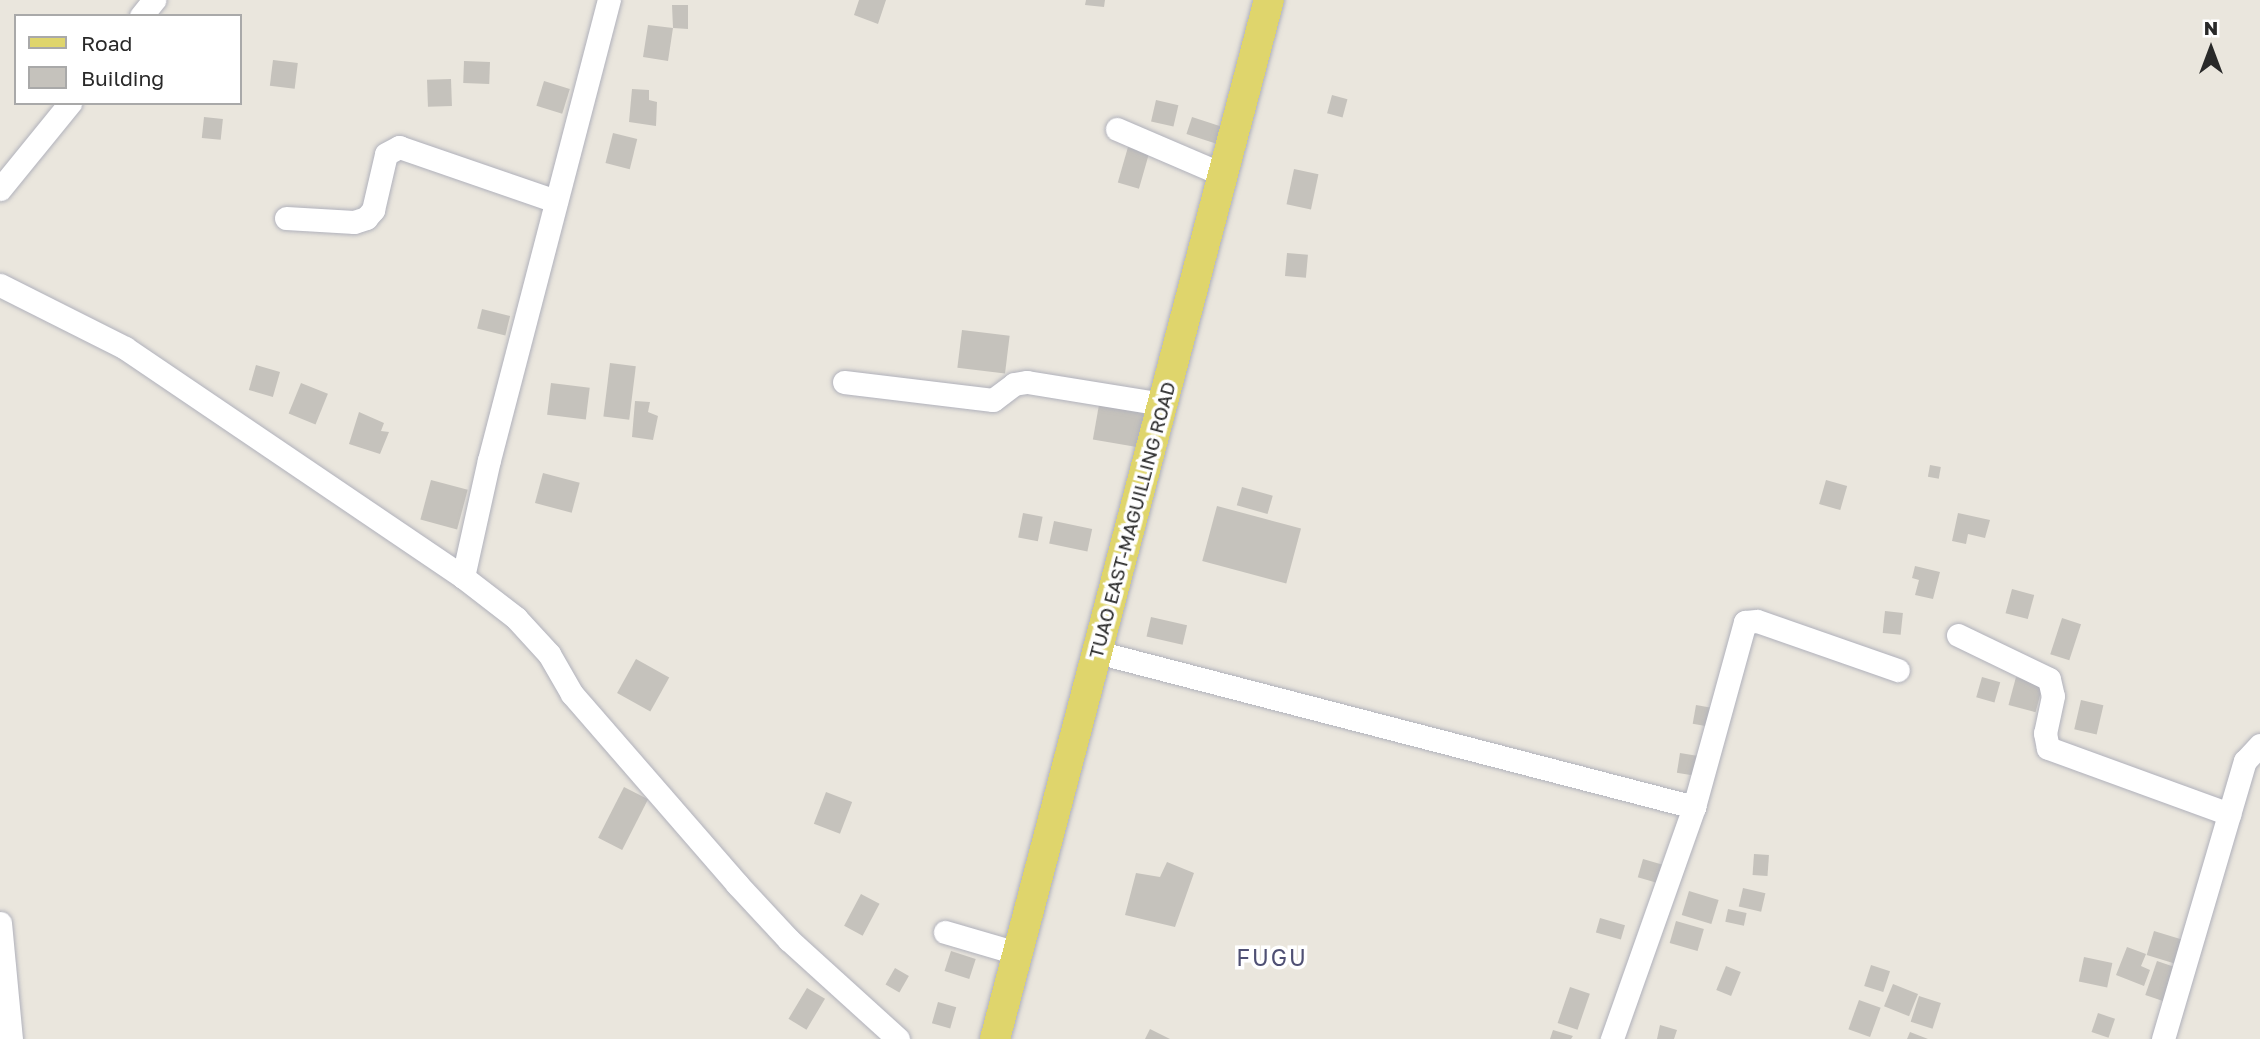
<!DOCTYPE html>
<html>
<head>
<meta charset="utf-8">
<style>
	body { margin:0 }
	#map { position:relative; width:2260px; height:1039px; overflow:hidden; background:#eae6dd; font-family:"Golos Text",sans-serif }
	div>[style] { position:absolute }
	.building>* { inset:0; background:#c5c2bc; transform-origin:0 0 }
	.roads { filter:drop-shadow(0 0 2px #b0b1bb) drop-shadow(0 0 2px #b0b1bb) }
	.minor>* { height:23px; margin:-11.5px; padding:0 11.5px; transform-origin:11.5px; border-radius:11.5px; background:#fff }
	.major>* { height:30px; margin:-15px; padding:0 15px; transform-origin:15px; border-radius:15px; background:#dfd56c }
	span { translate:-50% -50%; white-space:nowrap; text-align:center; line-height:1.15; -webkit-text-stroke:7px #fff; paint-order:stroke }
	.street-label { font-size:19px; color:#292929 }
	.quarter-label { font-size:23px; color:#4f5074; letter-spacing:2px }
	.legend { position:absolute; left:14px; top:14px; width:228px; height:91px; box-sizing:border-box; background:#fff; border:2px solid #a9a9a9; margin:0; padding:9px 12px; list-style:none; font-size:21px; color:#292929 }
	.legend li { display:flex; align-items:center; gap:14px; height:35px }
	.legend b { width:35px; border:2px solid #a9a9a9 }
	.north { position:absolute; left:2176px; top:14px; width:70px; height:70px; -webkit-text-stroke:5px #fff; paint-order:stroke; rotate:0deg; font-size:19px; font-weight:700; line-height:28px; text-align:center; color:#292929 }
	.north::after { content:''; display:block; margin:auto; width:24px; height:32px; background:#292929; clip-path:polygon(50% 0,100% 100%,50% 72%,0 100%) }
</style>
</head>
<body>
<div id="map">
	<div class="building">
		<div style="clip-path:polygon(859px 0,886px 0,878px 24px,854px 15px)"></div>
		<div style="clip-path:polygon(1086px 0,1105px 0,1104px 7px,1085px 5px)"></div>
		<div style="clip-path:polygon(672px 5px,688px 5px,688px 29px,673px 28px,668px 61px,643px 57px,648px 25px,673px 28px)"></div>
		<div style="left:273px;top:60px;width:25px;height:26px;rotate:7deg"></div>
		<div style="left:464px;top:61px;width:26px;height:22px;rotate:2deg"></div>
		<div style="left:451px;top:79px;width:27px;height:24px;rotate:88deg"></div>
		<div style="left:544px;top:81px;width:27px;height:26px;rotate:17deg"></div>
		<div style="clip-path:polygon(632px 89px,649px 90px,649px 100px,657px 102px,656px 126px,629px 122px)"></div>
		<div style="left:1332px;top:95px;width:16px;height:19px;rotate:15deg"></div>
		<div style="left:1156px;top:100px;width:23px;height:22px;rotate:13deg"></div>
		<div style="left:204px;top:117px;width:19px;height:21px;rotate:6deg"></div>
		<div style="left:1192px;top:117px;width:38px;height:18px;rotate:18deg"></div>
		<div style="left:613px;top:133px;width:25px;height:31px;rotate:14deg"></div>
		<div style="left:1128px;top:147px;width:22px;height:37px;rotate:16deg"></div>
		<div style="left:1294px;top:169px;width:25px;height:36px;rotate:12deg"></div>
		<div style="left:1287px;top:253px;width:21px;height:23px;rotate:5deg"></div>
		<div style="left:482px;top:309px;width:29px;height:20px;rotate:14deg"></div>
		<div style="left:962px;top:330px;width:48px;height:38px;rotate:7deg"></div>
		<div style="left:610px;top:363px;width:26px;height:54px;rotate:7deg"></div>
		<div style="left:256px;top:365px;width:25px;height:26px;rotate:16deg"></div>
		<div style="left:301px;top:383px;width:29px;height:33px;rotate:22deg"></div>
		<div style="left:551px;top:383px;width:39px;height:32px;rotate:7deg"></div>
		<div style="left:1100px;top:399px;width:46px;height:41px;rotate:10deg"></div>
		<div style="clip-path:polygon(635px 401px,650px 402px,648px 412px,658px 416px,653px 440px,632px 437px)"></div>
		<div style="clip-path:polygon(359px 412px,384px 423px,381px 431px,389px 432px,380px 454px,349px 444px)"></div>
		<div style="left:1930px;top:465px;width:11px;height:12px;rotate:10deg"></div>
		<div style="left:543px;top:473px;width:38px;height:31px;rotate:15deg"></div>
		<div style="left:431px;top:480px;width:38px;height:41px;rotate:15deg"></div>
		<div style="left:1826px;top:480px;width:22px;height:25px;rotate:16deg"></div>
		<div style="left:1242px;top:487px;width:32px;height:19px;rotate:16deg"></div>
		<div style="left:1217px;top:506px;width:87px;height:57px;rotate:15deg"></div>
		<div style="left:1023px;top:513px;width:20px;height:25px;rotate:11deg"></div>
		<div style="clip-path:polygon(1958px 513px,1990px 520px,1985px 538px,1968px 534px,1966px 544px,1952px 541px)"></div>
		<div style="left:1054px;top:521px;width:39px;height:23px;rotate:12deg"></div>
		<div style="clip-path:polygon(1915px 566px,1940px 572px,1933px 599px,1915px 595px,1919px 580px,1912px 578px)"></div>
		<div style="left:2012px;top:589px;width:23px;height:25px;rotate:15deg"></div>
		<div style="left:1885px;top:611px;width:18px;height:22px;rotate:6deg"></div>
		<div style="left:1151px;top:617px;width:37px;height:20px;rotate:13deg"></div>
		<div style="left:2062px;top:618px;width:20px;height:38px;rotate:18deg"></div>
		<div style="left:636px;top:659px;width:38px;height:39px;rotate:29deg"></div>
		<div style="left:1982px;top:677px;width:19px;height:21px;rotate:16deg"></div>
		<div style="left:2016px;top:677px;width:28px;height:29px;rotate:15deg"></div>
		<div style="left:2081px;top:700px;width:23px;height:30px;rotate:13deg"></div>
		<div style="left:1696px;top:705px;width:17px;height:19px;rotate:10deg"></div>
		<div style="left:1680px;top:753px;width:20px;height:20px;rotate:9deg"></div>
		<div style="left:624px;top:787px;width:27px;height:57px;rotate:27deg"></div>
		<div style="left:826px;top:792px;width:28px;height:34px;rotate:21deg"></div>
		<div style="left:1754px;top:854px;width:15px;height:21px;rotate:4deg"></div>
		<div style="left:1643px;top:859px;width:25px;height:19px;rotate:16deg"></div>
		<div style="clip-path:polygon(1167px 862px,1194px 873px,1175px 927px,1125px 915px,1136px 873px,1160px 877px)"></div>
		<div style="left:1743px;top:888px;width:23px;height:19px;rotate:13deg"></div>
		<div style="left:1689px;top:891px;width:31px;height:25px;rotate:17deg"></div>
		<div style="left:861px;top:894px;width:21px;height:36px;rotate:28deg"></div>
		<div style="left:1728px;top:909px;width:19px;height:13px;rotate:12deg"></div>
		<div style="left:1600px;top:918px;width:26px;height:15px;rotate:16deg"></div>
		<div style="left:1676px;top:921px;width:29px;height:23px;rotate:16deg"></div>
		<div style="left:2154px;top:931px;width:30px;height:25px;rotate:17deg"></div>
		<div style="clip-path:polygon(2127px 947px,2146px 954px,2141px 966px,2150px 970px,2144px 986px,2116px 975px)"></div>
		<div style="left:951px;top:951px;width:26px;height:21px;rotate:18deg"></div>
		<div style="left:2084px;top:957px;width:29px;height:25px;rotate:12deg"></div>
		<div style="left:2157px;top:961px;width:24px;height:36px;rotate:19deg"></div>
		<div style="left:1871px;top:965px;width:20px;height:22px;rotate:18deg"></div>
		<div style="left:1726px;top:966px;width:16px;height:26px;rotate:22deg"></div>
		<div style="left:895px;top:968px;width:16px;height:19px;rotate:30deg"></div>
		<div style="left:1893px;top:984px;width:27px;height:24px;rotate:22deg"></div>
		<div style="left:1570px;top:987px;width:21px;height:38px;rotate:19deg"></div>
		<div style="left:807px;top:988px;width:21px;height:36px;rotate:31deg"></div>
		<div style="left:1919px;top:996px;width:23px;height:27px;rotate:18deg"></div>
		<div style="left:1859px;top:1000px;width:23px;height:31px;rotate:20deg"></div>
		<div style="left:938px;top:1002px;width:19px;height:22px;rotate:16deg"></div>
		<div style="left:2098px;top:1013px;width:18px;height:20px;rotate:19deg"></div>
		<div style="clip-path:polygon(1660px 1025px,1677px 1030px,1674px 1039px,1657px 1039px)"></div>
		<div style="clip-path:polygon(1150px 1029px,1170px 1039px,1145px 1039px)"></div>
		<div style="clip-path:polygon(1553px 1030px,1573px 1036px,1571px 1039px,1550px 1039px)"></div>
		<div style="clip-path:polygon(1910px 1032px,1928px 1039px,1907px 1039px)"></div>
	</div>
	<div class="roads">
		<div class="minor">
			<div style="left:141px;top:16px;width:21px;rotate:-51deg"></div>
			<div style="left:1117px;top:129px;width:116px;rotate:23.3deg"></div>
			<div style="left:0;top:189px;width:111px;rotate:-50.9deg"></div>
			<div style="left:286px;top:218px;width:68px;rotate:3.4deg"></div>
			<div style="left:354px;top:222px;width:13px;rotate:-18deg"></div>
			<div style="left:366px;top:218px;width:11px;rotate:-49deg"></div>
			<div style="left:373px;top:210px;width:57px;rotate:-76.9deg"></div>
			<div style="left:386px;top:154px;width:15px;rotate:-28deg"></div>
			<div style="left:399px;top:147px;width:166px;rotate:19deg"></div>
			<div style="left:0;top:285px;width:140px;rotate:26.7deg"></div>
			<div style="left:125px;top:348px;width:408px;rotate:34.1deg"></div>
			<div style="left:463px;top:577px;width:67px;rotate:37.7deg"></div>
			<div style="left:516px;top:618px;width:49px;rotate:47.5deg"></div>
			<div style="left:549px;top:654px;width:46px;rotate:60.1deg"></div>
			<div style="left:572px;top:694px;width:252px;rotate:49deg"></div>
			<div style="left:737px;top:884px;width:76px;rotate:47.1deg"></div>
			<div style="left:789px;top:940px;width:147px;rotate:42.2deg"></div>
			<div style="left:844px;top:382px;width:150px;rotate:6.9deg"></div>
			<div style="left:993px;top:400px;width:26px;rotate:-37deg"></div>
			<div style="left:1014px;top:384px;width:13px;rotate:-9deg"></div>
			<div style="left:1027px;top:382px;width:138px;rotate:9.2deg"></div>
			<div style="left:463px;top:577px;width:120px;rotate:-77.5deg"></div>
			<div style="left:489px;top:460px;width:475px;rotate:-75.4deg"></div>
			<div style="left:1958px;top:635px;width:101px;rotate:25.8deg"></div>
			<div style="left:2049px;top:679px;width:17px;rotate:77deg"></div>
			<div style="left:2053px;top:696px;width:38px;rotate:102deg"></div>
			<div style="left:2045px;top:733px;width:15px;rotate:79deg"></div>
			<div style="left:2048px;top:748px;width:193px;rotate:20deg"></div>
			<div style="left:1097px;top:652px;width:617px;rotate:14.55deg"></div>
			<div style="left:1694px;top:807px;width:246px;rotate:109.5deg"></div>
			<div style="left:1694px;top:807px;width:192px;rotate:-74.6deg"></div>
			<div style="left:1745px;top:622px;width:12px;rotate:-5deg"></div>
			<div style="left:1757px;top:621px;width:149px;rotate:19.2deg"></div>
			<div style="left:0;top:923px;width:117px;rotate:84.6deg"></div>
			<div style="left:945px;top:932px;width:78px;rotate:16.3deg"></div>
			<div style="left:2163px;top:1039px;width:290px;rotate:-73.6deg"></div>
			<div style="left:2245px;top:761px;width:22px;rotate:-47deg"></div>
		</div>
		<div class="major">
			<div style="left:995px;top:1039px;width:1075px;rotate:-75.23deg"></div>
		</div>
	</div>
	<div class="street-label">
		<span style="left:1132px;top:520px;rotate:-75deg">TUAO EAST-MAGUILLING ROAD</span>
	</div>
	<div class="quarter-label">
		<span style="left:1272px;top:957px">FUGU</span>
	</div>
	<ul class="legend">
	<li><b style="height:9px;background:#dfd56c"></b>Road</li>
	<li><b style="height:19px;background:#c5c2bc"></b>Building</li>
	</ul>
	<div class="north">N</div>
</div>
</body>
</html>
